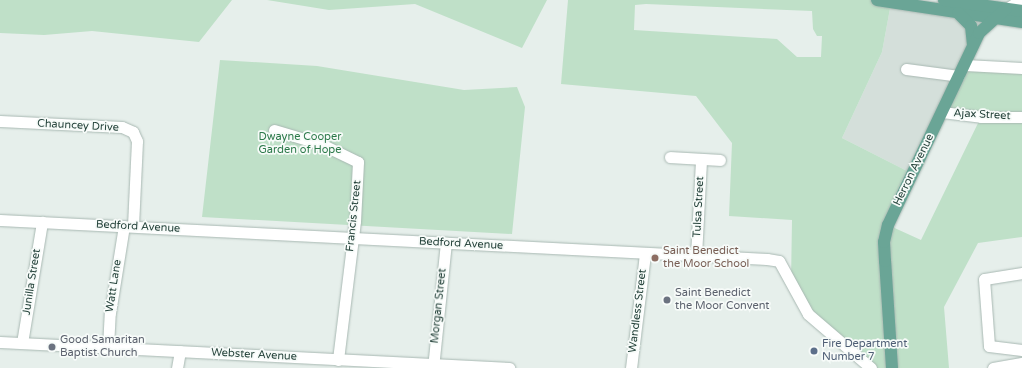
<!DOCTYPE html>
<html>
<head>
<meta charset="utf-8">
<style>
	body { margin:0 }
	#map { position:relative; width:1022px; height:368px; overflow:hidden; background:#e6efeb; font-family:"Varela Round",sans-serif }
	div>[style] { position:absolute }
	.built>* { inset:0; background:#d4dfda }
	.green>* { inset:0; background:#bfe0c8 }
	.roads { filter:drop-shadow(0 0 1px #a8b8b2) drop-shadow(0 0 1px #a8b8b2) }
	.minor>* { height:11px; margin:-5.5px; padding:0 5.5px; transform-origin:5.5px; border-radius:5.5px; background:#fff }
	.major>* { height:12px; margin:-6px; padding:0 6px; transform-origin:6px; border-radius:6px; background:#6aa596 }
	.dots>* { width:11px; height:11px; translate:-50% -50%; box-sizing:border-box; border:2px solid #f7fbf9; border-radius:50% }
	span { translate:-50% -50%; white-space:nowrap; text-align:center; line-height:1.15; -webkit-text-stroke:3.5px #f7fbf9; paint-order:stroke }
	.street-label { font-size:11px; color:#24423a }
	.park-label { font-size:11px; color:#2d7a4b }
	.education-label { font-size:11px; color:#785e54 }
	.left { translate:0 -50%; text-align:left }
	.worship-label { font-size:11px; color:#5b616d }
	.service-label { font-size:11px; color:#4e5e75 }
</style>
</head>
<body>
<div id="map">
	<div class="built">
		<div style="clip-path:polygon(891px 3px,994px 18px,982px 30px,913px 174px,842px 138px,882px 52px)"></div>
	</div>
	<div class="green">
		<div style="clip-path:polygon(0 0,232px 0,199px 42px,92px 31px,44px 35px,0 33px)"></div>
		<div style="clip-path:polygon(267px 0,547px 0,522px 48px,415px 4px,329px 10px)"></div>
		<div style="clip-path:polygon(evenodd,568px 0,877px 0,891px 3px,882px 52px,842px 138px,913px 174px,888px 225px,921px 240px,981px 117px,942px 112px,965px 65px,1022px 68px,1022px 237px,978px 243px,944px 307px,949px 368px,872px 368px,817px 323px,791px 282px,792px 220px,729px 216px,732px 143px,696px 96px,561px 84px,568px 0,646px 4px,812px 11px,813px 29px,817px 36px,822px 36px,821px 57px,797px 57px,777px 39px,634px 30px,635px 5px,646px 4px)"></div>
		<div style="clip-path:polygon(220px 60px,317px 66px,464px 90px,517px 87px,525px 107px,512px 234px,202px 217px)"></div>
	</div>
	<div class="roads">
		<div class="minor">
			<div style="left:1006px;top:9px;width:17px;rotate:-33deg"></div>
			<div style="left:965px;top:65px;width:57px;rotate:3deg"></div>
			<div style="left:906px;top:69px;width:53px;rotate:7.5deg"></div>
			<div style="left:942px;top:112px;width:39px;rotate:7deg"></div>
			<div style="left:981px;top:117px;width:41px"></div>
			<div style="left:0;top:121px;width:122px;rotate:2.8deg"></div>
			<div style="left:122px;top:127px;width:12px;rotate:24deg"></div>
			<div style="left:133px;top:132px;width:10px;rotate:66deg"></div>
			<div style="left:137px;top:141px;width:85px;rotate:92.7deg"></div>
			<div style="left:274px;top:130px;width:49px;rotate:16.6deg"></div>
			<div style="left:321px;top:144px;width:41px;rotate:25.9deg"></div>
			<div style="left:358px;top:162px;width:59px;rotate:92.9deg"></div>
			<div style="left:355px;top:221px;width:140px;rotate:97deg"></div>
			<div style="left:670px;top:157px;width:50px;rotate:3.4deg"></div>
			<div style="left:0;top:220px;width:768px;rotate:2.91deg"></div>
			<div style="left:767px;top:259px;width:12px;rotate:9deg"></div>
			<div style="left:779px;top:261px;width:60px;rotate:61.3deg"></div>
			<div style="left:808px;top:314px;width:83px;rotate:40.6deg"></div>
			<div style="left:696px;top:256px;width:97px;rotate:-87deg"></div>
			<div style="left:1022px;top:273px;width:38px;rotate:171deg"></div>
			<div style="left:984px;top:279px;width:67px;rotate:85.7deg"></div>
			<div style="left:989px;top:346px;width:33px;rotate:7deg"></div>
			<div style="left:0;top:342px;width:510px;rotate:2.92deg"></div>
			<div style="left:22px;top:343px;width:123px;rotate:-80.6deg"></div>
			<div style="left:108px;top:347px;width:34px;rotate:-87deg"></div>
			<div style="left:110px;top:313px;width:88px;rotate:-80.9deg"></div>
			<div style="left:177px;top:368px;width:17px;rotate:-80deg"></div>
			<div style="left:433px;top:368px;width:126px;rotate:-84.1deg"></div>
			<div style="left:631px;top:368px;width:115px;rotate:-83deg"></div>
			<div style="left:993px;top:368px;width:29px;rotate:-10deg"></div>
		</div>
		<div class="major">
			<div style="left:877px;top:0;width:147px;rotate:8.6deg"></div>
			<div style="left:944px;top:0;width:79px;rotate:8deg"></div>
			<div style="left:958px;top:13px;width:18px;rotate:45deg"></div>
			<div style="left:971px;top:26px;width:19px;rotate:84deg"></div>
			<div style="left:892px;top:368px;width:107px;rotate:-93.7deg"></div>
			<div style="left:885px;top:261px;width:19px;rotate:-93deg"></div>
			<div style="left:884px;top:242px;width:17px;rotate:-77deg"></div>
			<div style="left:888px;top:225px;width:212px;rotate:-64.6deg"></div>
			<div style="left:979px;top:33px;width:36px;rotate:-42deg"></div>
		</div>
	</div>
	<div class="dots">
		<div style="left:655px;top:258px;background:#8d6e63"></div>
		<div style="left:667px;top:300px;background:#6b7280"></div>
		<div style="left:52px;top:347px;background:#6b7280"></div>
		<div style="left:814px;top:351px;background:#5c6f8a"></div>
	</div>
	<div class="street-label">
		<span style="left:982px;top:115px;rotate:3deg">Ajax Street</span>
		<span style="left:78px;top:126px;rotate:3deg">Chauncey Drive</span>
		<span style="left:914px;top:170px;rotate:-64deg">Herron Avenue</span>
		<span style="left:699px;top:207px;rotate:-87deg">Tulsa Street</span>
		<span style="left:354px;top:216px;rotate:-84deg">Francis Street</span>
		<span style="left:138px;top:227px;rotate:3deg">Bedford Avenue</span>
		<span style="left:461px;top:244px;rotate:3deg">Bedford Avenue</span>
		<span style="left:32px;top:282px;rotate:-81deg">Junilla Street</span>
		<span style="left:114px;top:286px;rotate:-81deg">Watt Lane</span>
		<span style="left:439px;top:306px;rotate:-84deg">Morgan Street</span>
		<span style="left:638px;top:311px;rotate:-83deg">Wandless Street</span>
		<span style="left:254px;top:355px;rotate:3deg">Webster Avenue</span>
	</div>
	<div class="park-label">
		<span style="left:300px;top:144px">Dwayne Cooper<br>Garden of Hope</span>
	</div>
	<div class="education-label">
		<span class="left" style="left:663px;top:258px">Saint Benedict<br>the Moor School</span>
	</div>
	<div class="worship-label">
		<span class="left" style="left:675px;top:300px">Saint Benedict<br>the Moor Convent</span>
		<span class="left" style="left:60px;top:347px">Good Samaritan<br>Baptist Church</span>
	</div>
	<div class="service-label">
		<span class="left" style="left:822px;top:351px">Fire Department<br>Number 7</span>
	</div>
</div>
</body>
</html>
